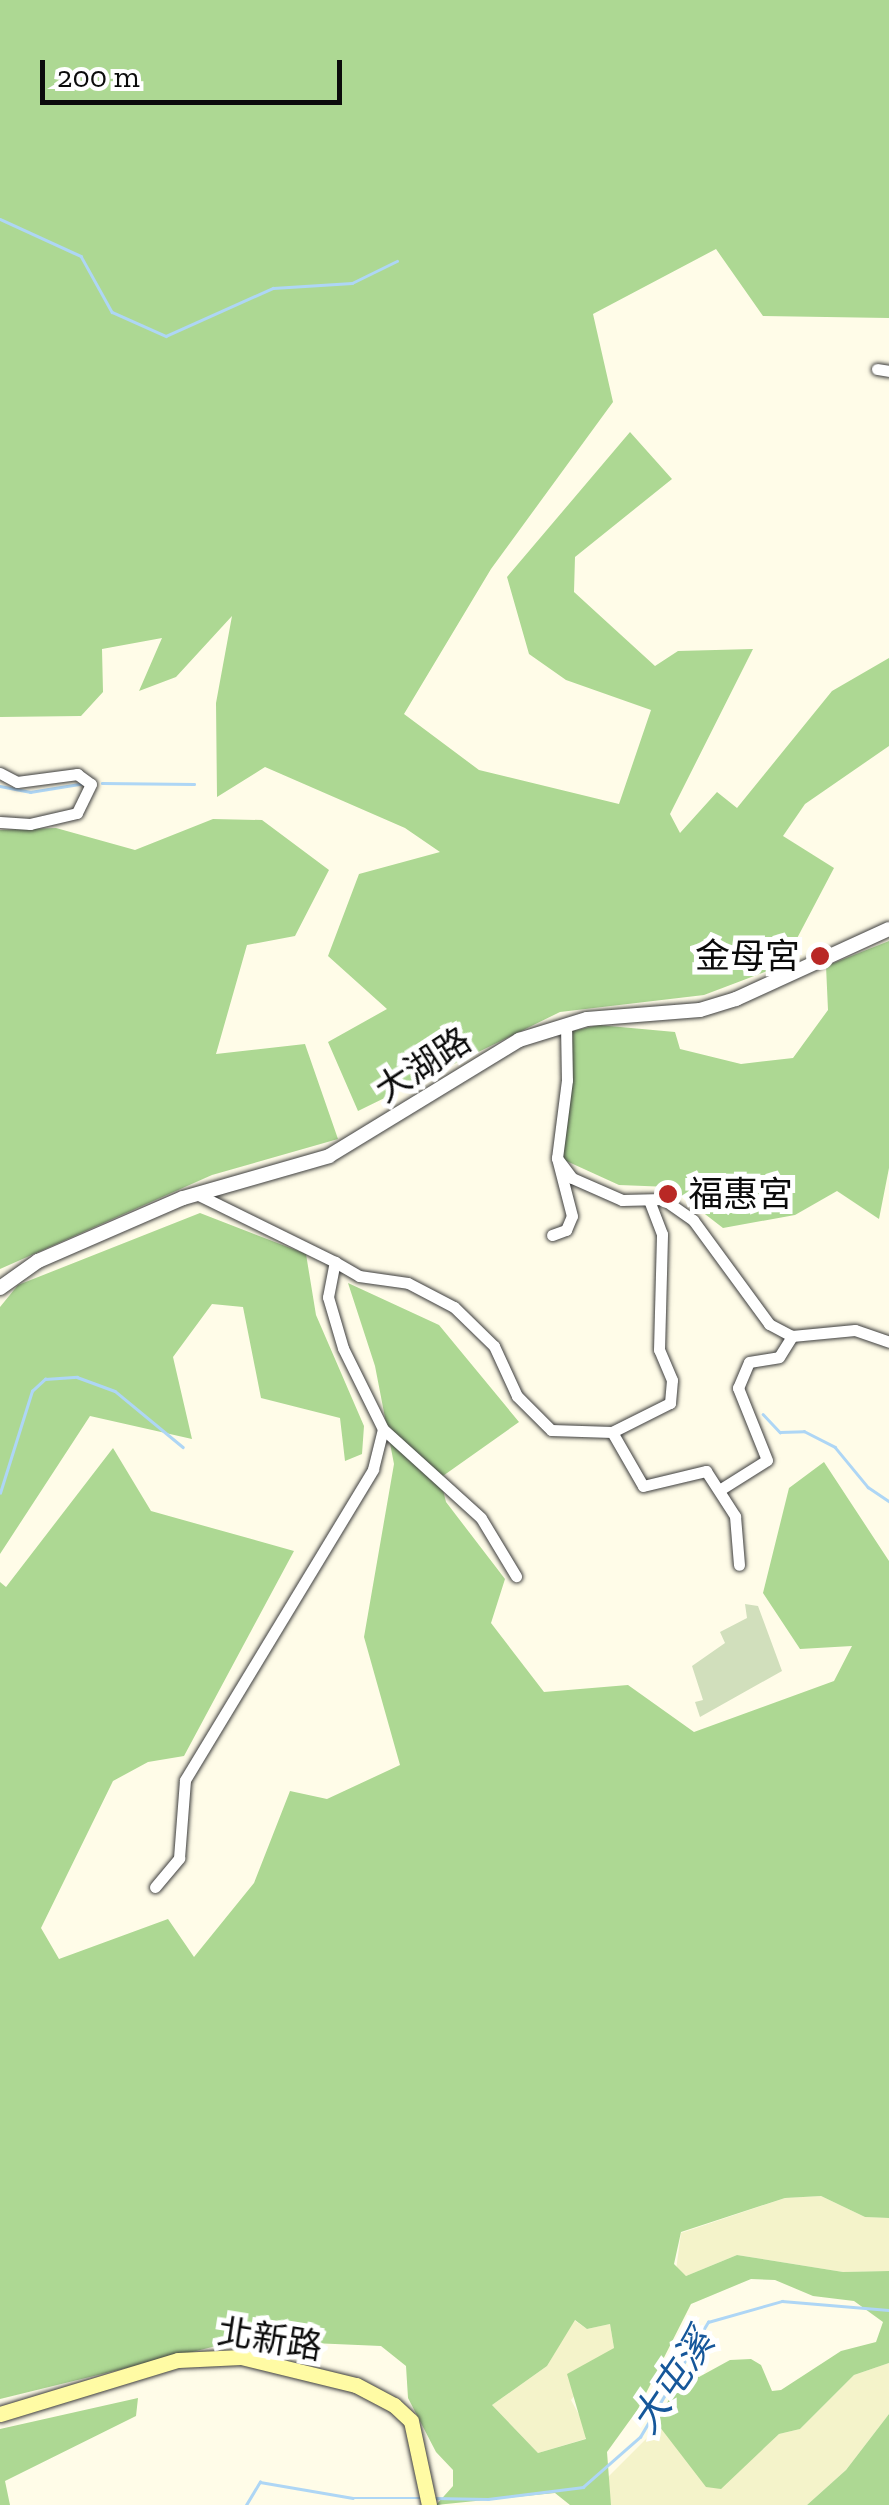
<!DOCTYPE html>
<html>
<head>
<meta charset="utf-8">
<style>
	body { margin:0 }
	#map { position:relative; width:889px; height:2505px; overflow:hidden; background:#fffce8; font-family:"Zilla Slab","Noto Sans TC",serif }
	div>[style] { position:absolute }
	.farmland>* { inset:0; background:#f4f3ca }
	.forest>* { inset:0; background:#add893 }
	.cemetery>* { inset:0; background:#d1dfbc }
	.stream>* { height:2.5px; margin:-1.25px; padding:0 1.25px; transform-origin:1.25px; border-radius:1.25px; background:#aed6f5 }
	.roads { filter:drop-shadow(0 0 2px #3e3e3e) drop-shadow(0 0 2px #3e3e3e) }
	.minor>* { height:11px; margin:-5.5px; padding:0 5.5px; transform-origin:5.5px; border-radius:5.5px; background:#fff }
	.tertiary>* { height:14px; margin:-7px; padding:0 7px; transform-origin:7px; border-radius:7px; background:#fff }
	.secondary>* { height:15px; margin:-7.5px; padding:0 7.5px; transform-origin:7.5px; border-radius:7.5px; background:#fffba4 }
	.dots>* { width:28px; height:28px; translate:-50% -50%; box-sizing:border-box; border:5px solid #fff; border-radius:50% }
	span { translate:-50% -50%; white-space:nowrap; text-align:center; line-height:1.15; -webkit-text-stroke:10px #fff; paint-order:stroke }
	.poi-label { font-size:35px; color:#0b0b0b }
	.right { translate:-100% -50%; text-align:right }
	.left { translate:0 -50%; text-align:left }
	.street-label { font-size:35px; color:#0b0b0b }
	.water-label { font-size:38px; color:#16579a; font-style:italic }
	.scale { position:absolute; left:40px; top:60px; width:302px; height:45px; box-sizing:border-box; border:5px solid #0b0b0b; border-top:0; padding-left:12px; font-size:30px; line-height:35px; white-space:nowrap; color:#0b0b0b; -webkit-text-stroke:8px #fff; paint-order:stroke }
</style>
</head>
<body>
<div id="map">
	<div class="farmland">
		<div style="clip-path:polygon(821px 2196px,865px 2217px,889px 2218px,889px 2271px,843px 2272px,737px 2255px,686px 2276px,676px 2270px,681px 2233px,785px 2198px)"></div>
		<div style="clip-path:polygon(574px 2320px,587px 2329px,610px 2324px,614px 2348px,571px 2400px,589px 2433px,585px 2439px,538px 2453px,492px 2405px,547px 2366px)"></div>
		<div style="clip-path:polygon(889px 2363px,889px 2414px,846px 2470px,807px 2505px,611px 2505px,606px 2479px,661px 2424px,684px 2458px,720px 2489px,779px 2434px,800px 2429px,854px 2375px)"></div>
	</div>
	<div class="forest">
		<div style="clip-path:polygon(0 0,889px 0,889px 318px,763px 316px,716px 249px,593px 314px,613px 402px,491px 569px,404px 714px,479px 770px,619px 804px,651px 710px,566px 680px,529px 654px,507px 577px,630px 432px,672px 479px,575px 557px,574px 592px,655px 666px,678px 651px,753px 649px,670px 814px,680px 833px,717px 792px,737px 808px,832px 691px,889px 658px,889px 746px,805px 804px,783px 836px,834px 868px,783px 965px,704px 995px,560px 1012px,358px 1111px,328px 1042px,387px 1009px,328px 956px,359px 874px,440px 852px,405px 828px,265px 767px,217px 797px,216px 703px,232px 616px,176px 677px,139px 691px,162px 638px,102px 649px,103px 692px,81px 716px,0 717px)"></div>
		<div style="clip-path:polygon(213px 819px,262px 820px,329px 870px,295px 936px,247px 945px,216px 1054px,305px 1044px,338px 1139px,212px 1175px,0 1269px,0 830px,56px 828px,135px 850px)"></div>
		<div style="clip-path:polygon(889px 941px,889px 1168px,879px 1219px,837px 1191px,795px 1215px,723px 1228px,670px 1187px,619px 1185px,562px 1159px,573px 1031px,598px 1025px,675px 1032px,680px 1049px,741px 1064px,793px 1058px,828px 1010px,826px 966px)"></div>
		<div style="clip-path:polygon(200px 1213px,306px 1254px,316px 1315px,364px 1426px,362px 1454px,345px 1461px,340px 1418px,261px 1398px,243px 1307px,212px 1304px,173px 1357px,192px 1439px,90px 1416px,0 1554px,0 1307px,18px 1285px)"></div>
		<div style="clip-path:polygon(evenodd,348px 1283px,439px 1325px,519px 1422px,440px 1478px,446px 1502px,505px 1579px,491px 1623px,544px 1692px,628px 1685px,694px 1732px,834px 1681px,852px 1646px,800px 1649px,763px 1593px,789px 1488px,824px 1462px,889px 1561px,889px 2218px,865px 2217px,821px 2196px,785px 2198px,681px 2232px,674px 2264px,686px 2276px,737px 2255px,843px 2272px,889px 2271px,889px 2363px,854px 2375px,800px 2429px,779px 2434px,721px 2489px,706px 2487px,656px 2422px,683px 2375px,699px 2377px,730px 2360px,751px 2359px,761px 2365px,772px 2391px,781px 2390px,841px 2351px,876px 2342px,883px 2322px,854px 2301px,813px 2296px,775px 2280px,751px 2279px,691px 2304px,638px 2409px,607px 2452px,611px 2505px,570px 2505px,555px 2493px,436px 2505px,453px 2486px,453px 2470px,436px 2452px,408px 2398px,406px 2366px,381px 2346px,241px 2340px,0 2399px,0 1582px,6px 1587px,113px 1448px,151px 1511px,294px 1551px,184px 1756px,148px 1762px,113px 1781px,41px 1928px,59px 1959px,168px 1919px,194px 1957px,254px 1883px,290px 1791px,327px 1799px,400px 1765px,364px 1637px,394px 1464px,375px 1366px,348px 1283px,575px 2320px,587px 2329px,610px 2324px,614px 2348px,567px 2374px,586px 2439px,538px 2453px,492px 2405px,547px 2366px,575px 2320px)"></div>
		<div style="clip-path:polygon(138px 2398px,136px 2416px,5px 2481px,10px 2505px,0 2505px,0 2429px)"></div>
		<div style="clip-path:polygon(889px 2414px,889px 2505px,807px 2505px,846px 2470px)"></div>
	</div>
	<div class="cemetery">
		<div style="clip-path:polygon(745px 1604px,758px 1606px,782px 1671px,700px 1717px,695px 1702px,703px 1700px,692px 1666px,725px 1643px,720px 1632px,747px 1618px)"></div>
	</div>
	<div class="stream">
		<div style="left:0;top:219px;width:89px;rotate:24.6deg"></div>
		<div style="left:81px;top:256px;width:64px;rotate:61deg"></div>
		<div style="left:112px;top:312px;width:59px;rotate:24deg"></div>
		<div style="left:166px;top:336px;width:117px;rotate:-24.2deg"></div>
		<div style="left:273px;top:288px;width:79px;rotate:-3.6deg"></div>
		<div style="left:352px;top:283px;width:50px;rotate:-26.1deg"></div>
		<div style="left:102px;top:783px;width:92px;rotate:0.6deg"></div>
		<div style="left:0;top:786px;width:31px;rotate:11deg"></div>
		<div style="left:30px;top:792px;width:51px;rotate:-9.1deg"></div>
		<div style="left:763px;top:1414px;width:25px;rotate:47deg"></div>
		<div style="left:780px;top:1432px;width:24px;rotate:-2deg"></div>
		<div style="left:804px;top:1431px;width:35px;rotate:27deg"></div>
		<div style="left:835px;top:1447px;width:52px;rotate:50.5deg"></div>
		<div style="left:868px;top:1487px;width:25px;rotate:34deg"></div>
		<div style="left:0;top:1493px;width:107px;rotate:-72.6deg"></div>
		<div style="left:32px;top:1391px;width:18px;rotate:-43deg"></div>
		<div style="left:45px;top:1379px;width:32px;rotate:-4deg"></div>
		<div style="left:77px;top:1377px;width:40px;rotate:20.2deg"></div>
		<div style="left:115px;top:1391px;width:88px;rotate:39.5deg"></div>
		<div style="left:433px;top:2498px;width:55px;rotate:1deg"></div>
		<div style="left:488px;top:2499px;width:96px;rotate:-7.2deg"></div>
		<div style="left:583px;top:2487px;width:76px;rotate:-41.3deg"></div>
		<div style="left:640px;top:2437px;width:134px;rotate:-59.4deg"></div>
		<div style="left:708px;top:2322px;width:77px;rotate:-15.8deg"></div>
		<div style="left:782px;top:2301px;width:107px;rotate:4.8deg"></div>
		<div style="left:246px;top:2505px;width:27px;rotate:-59deg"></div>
		<div style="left:260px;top:2482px;width:94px;rotate:9.8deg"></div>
		<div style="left:353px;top:2498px;width:67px"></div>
	</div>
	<div class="roads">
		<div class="minor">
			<div style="left:877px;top:369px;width:12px;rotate:9deg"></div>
			<div style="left:0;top:773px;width:19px;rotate:28deg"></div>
			<div style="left:17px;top:782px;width:61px;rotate:-7.6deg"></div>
			<div style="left:77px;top:774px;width:17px;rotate:36deg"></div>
			<div style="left:91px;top:784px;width:32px;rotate:116deg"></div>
			<div style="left:77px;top:813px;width:48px;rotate:166.8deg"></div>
			<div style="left:30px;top:824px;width:30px;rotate:-176deg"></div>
			<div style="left:566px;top:1025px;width:55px;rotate:89deg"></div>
			<div style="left:567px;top:1080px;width:79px;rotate:97.3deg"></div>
			<div style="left:557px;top:1158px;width:25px;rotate:53deg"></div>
			<div style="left:572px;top:1178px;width:55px;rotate:23.7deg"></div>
			<div style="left:622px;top:1200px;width:41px;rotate:-1.4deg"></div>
			<div style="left:663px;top:1199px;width:37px;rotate:35deg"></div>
			<div style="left:693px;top:1220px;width:129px;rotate:53.8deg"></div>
			<div style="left:769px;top:1324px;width:26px;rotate:28deg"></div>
			<div style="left:792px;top:1336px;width:63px;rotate:-5.4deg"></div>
			<div style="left:855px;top:1330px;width:36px;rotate:19deg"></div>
			<div style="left:552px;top:1235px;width:15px;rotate:-20deg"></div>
			<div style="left:566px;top:1230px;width:15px;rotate:-67deg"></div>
			<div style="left:572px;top:1216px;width:60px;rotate:-104.5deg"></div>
			<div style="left:335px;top:1262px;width:28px;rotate:30deg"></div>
			<div style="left:359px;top:1276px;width:49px;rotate:8.1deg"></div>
			<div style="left:408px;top:1283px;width:52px;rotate:27.6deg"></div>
			<div style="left:454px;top:1307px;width:56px;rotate:44.3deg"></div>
			<div style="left:494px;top:1346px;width:55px;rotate:65.3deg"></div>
			<div style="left:517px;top:1396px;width:48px;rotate:45deg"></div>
			<div style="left:551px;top:1430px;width:61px;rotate:1.9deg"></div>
			<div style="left:612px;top:1432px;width:65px;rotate:-26.6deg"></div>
			<div style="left:670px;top:1403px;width:23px;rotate:-85deg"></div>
			<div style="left:672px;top:1380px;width:33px;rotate:-113deg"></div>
			<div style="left:659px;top:1350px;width:116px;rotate:-88.5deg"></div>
			<div style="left:662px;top:1234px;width:36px;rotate:-111deg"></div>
			<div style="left:383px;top:1429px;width:132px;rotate:42.2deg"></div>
			<div style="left:481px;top:1518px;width:68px;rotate:58.9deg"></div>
			<div style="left:612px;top:1432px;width:62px;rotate:60.1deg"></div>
			<div style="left:643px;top:1486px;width:65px;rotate:-13.4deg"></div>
			<div style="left:706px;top:1471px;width:54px;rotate:57.2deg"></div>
			<div style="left:735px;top:1516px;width:49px;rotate:85.3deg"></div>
			<div style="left:721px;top:1489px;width:54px;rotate:-32.2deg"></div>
			<div style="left:767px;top:1460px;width:78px;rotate:-111.9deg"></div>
			<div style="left:738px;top:1388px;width:28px;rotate:-67deg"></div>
			<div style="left:749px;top:1362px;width:30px;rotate:-9deg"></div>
			<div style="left:779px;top:1357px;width:25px;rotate:-58deg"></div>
			<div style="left:155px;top:1887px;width:38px;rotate:-50deg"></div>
			<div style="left:179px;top:1858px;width:78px;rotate:-85.6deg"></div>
			<div style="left:185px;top:1780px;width:363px;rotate:-58.8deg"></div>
			<div style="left:373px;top:1469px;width:41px;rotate:-76deg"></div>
			<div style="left:383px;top:1429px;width:90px;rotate:-116.3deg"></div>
			<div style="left:343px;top:1348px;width:53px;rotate:-106.4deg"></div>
			<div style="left:328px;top:1297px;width:36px;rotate:-79deg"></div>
			<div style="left:335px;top:1262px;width:152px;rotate:-153.8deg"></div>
		</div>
		<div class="tertiary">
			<div style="left:0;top:1288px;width:47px;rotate:-35.4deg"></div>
			<div style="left:38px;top:1261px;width:158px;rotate:-23.5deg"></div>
			<div style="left:183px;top:1198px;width:152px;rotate:-16deg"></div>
			<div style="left:329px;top:1156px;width:223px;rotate:-31.4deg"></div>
			<div style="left:519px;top:1040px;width:71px;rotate:-17.2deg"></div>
			<div style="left:587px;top:1019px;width:113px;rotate:-4.6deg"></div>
			<div style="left:700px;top:1010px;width:38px;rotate:-17deg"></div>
			<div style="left:736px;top:999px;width:168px;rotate:-24.6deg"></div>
		</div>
		<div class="secondary">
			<div style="left:0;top:2414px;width:186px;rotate:-16.9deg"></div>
			<div style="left:178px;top:2360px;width:63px;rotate:-2.7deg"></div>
			<div style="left:241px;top:2357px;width:118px;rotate:13.7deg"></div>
			<div style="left:356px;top:2385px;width:43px;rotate:27.8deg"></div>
			<div style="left:394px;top:2405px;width:23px;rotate:43deg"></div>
			<div style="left:411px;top:2421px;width:86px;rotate:77.9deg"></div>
		</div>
	</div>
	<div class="dots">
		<div style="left:820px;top:956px;background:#b92825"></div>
		<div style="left:668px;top:1194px;background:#b92825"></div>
	</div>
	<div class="poi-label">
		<span class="right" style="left:800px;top:956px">金母宮</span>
		<span class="left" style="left:688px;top:1194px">福惠宮</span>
	</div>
	<div class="street-label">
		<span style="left:423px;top:1065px;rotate:-33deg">大湖路</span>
		<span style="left:270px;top:2339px;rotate:9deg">北新路</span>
	</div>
	<div class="water-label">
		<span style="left:673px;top:2382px;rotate:-56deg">大屯溪</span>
	</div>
	<div class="scale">200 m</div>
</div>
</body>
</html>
